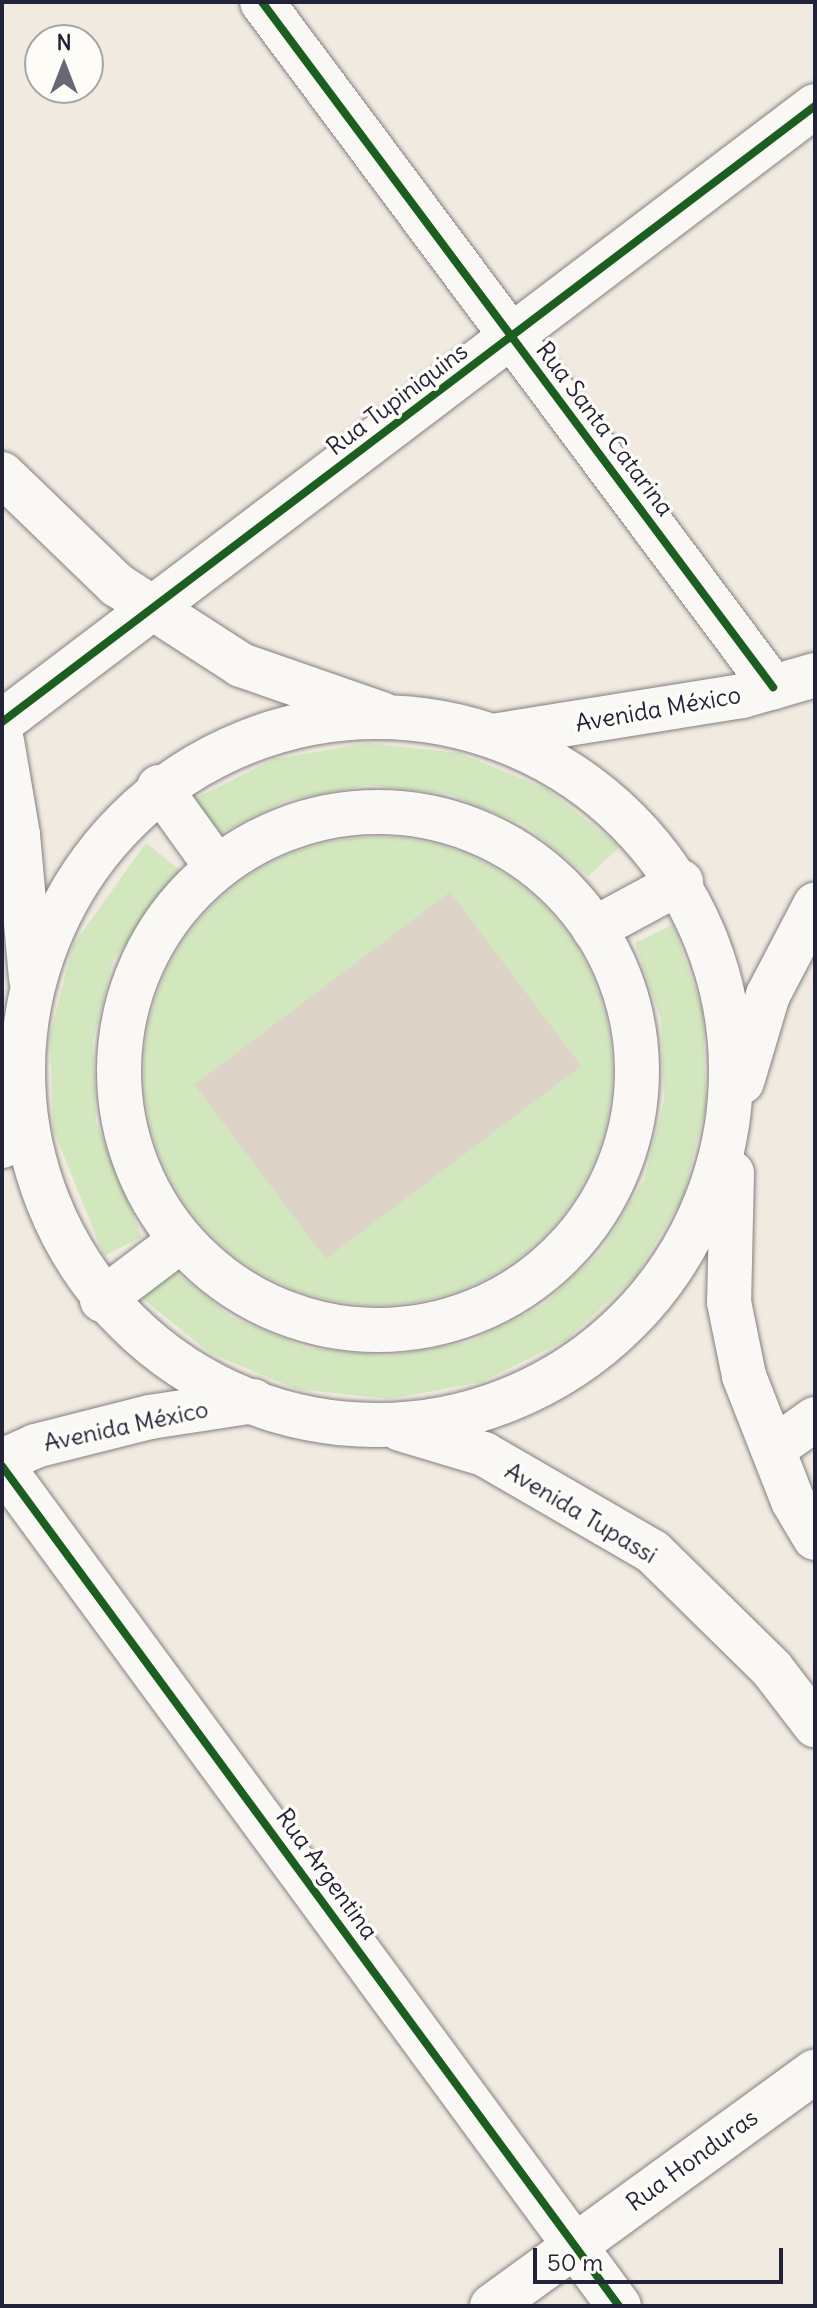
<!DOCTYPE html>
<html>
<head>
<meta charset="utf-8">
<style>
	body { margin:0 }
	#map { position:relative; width:817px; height:2308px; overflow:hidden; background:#f0eae0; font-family:Delius,sans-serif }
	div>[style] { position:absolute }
	.green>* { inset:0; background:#d2e7be }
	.round { border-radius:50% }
	.building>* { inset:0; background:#ddd3c6; transform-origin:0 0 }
	.roads { filter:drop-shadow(0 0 2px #838081) drop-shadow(0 0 2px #838081) }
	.minor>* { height:44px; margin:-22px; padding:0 22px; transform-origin:22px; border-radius:22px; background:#f9f8f5 }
	.minor>.ring { margin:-22px; padding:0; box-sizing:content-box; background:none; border:44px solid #f9f8f5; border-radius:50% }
	.major>* { height:44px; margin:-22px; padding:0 22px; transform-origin:22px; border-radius:22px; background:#f9f8f5 }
	.major>.ring { margin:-22px; padding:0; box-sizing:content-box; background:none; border:44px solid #f9f8f5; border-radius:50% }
	.cycleway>* { height:8px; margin:-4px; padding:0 4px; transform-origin:4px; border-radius:4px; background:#1b5e20 }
	span { translate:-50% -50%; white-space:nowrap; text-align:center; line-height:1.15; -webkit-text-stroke:7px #fdfcf7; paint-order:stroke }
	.street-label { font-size:24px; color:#22223b }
	.frame { position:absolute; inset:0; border:4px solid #22223b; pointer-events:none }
	.north { position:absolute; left:24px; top:24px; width:80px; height:80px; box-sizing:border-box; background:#fdfcf7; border:2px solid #a5a5ac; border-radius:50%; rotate:0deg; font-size:22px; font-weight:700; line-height:32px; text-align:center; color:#22223b }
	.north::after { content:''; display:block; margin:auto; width:28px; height:36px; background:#6a6875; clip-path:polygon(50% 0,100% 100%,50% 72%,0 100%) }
	.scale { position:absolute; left:533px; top:2248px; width:250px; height:36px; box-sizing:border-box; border:4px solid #22223b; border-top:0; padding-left:10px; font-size:24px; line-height:28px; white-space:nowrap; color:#22223b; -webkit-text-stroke:6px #fdfcf7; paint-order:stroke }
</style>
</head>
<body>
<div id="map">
	<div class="green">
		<div style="clip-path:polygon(366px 743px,459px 753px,547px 789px,620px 847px,588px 876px,525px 825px,449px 794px,368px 785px,287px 800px,214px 836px,190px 801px,274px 759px)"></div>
		<div class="round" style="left:144px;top:837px;width:468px;height:468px"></div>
		<div style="clip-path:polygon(146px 843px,180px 870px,113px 961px,93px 1040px,96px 1122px,142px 1237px,104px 1256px,53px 1129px,50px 1035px,73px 945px)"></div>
		<div style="clip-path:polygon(673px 924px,703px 1012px,706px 1106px,683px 1197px,635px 1277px,566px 1340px,482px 1382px,390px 1399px,296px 1389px,210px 1353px,137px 1294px,168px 1266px,231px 1317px,307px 1348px,389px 1356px,469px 1342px,542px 1306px,602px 1250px,644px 1180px,664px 1101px,661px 1020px,635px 943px)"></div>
	</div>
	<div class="building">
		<div style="left:450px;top:892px;width:218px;height:320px;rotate:53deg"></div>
	</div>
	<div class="roads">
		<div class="minor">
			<div style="left:262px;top:2px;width:855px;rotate:53.28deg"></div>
			<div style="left:2px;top:474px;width:160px;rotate:44deg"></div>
			<div style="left:117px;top:585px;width:148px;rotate:32.8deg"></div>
			<div style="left:241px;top:665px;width:149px;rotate:19.2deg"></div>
			<div style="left:2px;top:722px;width:1020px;rotate:-37.15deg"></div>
			<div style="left:2px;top:741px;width:95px;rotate:80.3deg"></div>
			<div style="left:18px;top:835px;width:144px;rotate:84.8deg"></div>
			<div style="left:159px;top:787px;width:96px;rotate:54.3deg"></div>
			<div class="ring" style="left:119px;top:812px;width:474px;height:474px"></div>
			<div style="left:594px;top:929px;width:99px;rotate:-28.4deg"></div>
			<div style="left:2px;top:1146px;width:54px;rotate:-71.6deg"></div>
			<div style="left:102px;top:1300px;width:98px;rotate:-37.1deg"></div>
			<div style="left:773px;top:1449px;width:52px;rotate:-35.5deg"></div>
			<div style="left:2px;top:1461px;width:36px;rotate:-24deg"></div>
			<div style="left:35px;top:1446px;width:119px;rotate:-14.2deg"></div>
			<div style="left:150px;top:1417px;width:105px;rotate:-8.7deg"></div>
			<div style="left:2px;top:1466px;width:1042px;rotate:53.7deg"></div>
			<div style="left:492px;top:2306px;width:399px;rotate:-36deg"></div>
		</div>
		<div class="major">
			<div class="ring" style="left:23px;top:717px;width:664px;height:664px"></div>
			<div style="left:499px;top:735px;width:246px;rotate:-9.1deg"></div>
			<div style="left:742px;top:696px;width:76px;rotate:-16deg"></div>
			<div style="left:742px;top:1082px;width:91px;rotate:-73.4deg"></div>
			<div style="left:768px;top:995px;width:102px;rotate:-62.4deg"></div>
			<div style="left:732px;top:1173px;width:129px;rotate:91.3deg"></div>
			<div style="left:729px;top:1302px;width:76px;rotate:78.5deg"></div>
			<div style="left:744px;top:1376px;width:134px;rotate:68.6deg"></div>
			<div style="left:793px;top:1501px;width:43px;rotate:59.3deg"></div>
			<div style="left:400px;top:1429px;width:88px;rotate:16.6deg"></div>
			<div style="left:484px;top:1454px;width:195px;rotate:30.1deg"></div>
			<div style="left:653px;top:1552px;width:167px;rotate:44.5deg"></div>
			<div style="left:772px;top:1669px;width:71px;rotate:52.5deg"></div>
		</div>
	</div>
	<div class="cycleway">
		<div style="left:262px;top:2px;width:855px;rotate:53.28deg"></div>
		<div style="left:2px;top:722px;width:1020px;rotate:-37.15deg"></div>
		<div style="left:2px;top:1466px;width:1042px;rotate:53.7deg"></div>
	</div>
	<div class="street-label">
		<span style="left:397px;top:399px;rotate:-37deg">Rua Tupiniquins</span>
		<span style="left:605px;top:429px;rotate:53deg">Rua Santa Catarina</span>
		<span style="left:658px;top:709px;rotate:-10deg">Avenida México</span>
		<span style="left:126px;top:1426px;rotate:-12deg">Avenida México</span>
		<span style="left:581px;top:1513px;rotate:31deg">Avenida Tupassi</span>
		<span style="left:327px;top:1874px;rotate:54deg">Rua Argentina</span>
		<span style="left:692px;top:2160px;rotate:-36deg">Rua Honduras</span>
	</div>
	<div class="frame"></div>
	<div class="north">N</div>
	<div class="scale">50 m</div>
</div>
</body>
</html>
